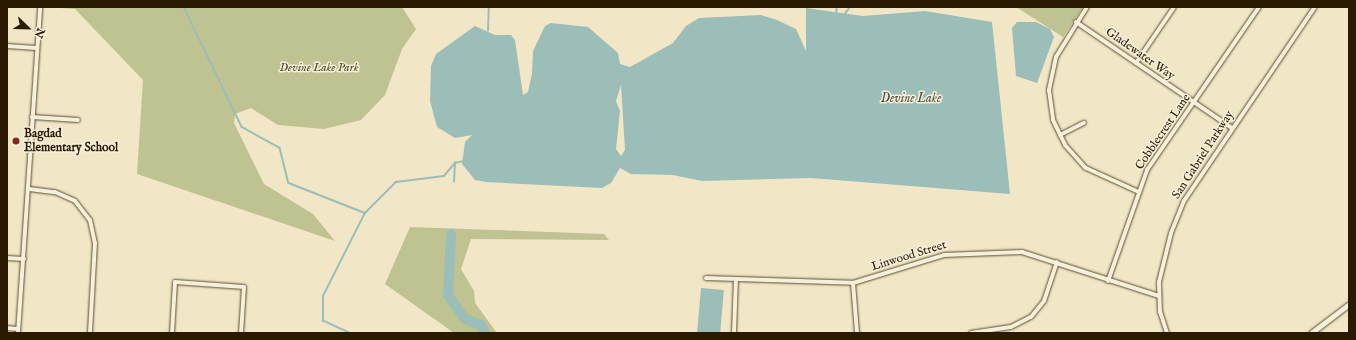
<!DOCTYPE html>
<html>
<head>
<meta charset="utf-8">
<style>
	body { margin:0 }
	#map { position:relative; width:1356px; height:340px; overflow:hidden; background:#f1e6c5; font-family:"IM FELL English",serif }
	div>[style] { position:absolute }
	.green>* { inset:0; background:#bfc391 }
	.water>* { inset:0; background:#9bbeb8; transform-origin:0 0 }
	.stream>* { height:1.5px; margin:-0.75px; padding:0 0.75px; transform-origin:0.75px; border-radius:0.75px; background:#9bbeb8 }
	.river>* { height:10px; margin:-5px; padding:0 5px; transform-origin:5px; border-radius:5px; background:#9bbeb8 }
	.roads { filter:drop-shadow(0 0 1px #5c4d33) drop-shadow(0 0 1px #5c4d33) }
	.minor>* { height:4px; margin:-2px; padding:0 2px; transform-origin:2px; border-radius:2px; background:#f6efd9 }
	.tertiary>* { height:5px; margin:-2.5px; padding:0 2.5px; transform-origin:2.5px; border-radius:2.5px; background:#f6efd9 }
	.dots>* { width:11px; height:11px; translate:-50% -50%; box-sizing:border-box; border:2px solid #f6efd9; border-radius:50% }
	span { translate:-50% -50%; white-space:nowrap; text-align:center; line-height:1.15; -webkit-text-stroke:3px #f6efd9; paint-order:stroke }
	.street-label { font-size:12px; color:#2b1a02 }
	.park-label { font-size:12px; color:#574d2d; font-style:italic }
	.poi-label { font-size:12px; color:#2b1a02; font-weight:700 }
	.left { translate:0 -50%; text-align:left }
	.water-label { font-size:13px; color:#525342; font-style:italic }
	.frame { position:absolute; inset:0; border:8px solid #2b1a02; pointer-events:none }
	.north { position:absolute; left:8px; top:8px; width:40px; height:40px; -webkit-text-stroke:3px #f6efd9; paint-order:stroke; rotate:113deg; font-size:11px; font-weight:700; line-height:16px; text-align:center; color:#2b1a02 }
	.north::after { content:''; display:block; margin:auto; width:14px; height:18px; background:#2b1a02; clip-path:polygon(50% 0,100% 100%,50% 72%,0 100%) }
</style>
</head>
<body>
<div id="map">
	<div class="green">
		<div style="clip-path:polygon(46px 7px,402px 7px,416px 29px,402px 49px,385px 95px,361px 120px,324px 129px,278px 125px,251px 108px,235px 114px,234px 123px,264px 184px,313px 214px,335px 241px,137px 174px,143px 80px,75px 9px)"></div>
		<div style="clip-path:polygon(1016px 7px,1083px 7px,1063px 37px)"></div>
		<div style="clip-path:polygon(410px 227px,604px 234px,609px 240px,471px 239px,461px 269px,474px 291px,475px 303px,497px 333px,454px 333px,385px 284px)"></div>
	</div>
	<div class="water">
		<div style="clip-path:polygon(evenodd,806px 8px,863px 16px,925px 11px,992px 22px,1010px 194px,811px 178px,702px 181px,673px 175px,631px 174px,620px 168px,611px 183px,602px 188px,486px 182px,475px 180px,462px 164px,465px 142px,472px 135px,455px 138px,437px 127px,430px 101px,431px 66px,436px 54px,475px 26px,495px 35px,511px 35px,515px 40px,523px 95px,528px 92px,532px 74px,533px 51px,545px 26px,551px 23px,588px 27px,618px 53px,620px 64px,630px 67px,673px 43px,686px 26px,699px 18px,761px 15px,777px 20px,796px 29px,806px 51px,806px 8px,621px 85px,625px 150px,621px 156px,616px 149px,620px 111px,616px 101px,621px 85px)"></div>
		<div style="clip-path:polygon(1017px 22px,1036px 22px,1050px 29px,1054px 37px,1037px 83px,1016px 76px,1012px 28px)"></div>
		<div style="left:701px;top:288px;width:23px;height:45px;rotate:5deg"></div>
	</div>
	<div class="stream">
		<div style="left:184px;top:7px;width:133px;rotate:64.2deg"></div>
		<div style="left:242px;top:127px;width:43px;rotate:28.9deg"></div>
		<div style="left:280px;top:148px;width:36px;rotate:76deg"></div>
		<div style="left:289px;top:183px;width:82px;rotate:21.5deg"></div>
		<div style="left:836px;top:13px;width:6px;rotate:-81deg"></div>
		<div style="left:844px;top:15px;width:10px;rotate:-53deg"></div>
		<div style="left:488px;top:31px;width:24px;rotate:-88deg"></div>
		<div style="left:454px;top:182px;width:19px;rotate:-87deg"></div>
		<div style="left:455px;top:163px;width:9px;rotate:-13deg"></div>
		<div style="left:349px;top:333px;width:29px;rotate:-155deg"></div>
		<div style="left:323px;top:321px;width:25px;rotate:-90deg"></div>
		<div style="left:323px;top:296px;width:93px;rotate:-63.2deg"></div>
		<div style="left:365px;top:213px;width:44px;rotate:-45deg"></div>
		<div style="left:396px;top:182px;width:48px;rotate:-7.1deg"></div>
		<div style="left:444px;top:176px;width:17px;rotate:-50deg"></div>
	</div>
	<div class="river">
		<div style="left:451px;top:234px;width:61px;rotate:92.8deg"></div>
		<div style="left:448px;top:295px;width:29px;rotate:55deg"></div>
		<div style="left:465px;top:319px;width:17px;rotate:21deg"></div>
		<div style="left:481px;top:325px;width:9px;rotate:63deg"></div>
	</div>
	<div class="roads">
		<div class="minor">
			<div style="left:1087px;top:7px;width:59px;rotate:121.8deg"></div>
			<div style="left:1056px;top:57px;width:34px;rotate:102deg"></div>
			<div style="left:1049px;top:90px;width:30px;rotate:82deg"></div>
			<div style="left:1053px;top:120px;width:28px;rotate:64deg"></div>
			<div style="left:1065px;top:145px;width:31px;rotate:48deg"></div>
			<div style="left:1086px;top:168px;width:58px;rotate:24.4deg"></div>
			<div style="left:1076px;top:22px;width:189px;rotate:34.2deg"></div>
			<div style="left:7px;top:46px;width:29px;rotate:4deg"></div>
			<div style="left:1136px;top:63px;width:68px;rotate:-55.8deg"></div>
			<div style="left:32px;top:117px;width:46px;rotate:3.7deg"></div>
			<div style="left:1060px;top:135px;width:27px;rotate:-27deg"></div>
			<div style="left:29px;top:189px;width:26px;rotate:7deg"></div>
			<div style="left:55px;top:192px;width:22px;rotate:24deg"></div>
			<div style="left:75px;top:201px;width:24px;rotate:52deg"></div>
			<div style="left:90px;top:220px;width:24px;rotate:78deg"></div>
			<div style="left:95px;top:243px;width:90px;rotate:93.2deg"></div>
			<div style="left:7px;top:258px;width:17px;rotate:3deg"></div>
			<div style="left:706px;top:278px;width:147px;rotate:1.9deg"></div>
			<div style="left:853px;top:283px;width:95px;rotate:-17.1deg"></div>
			<div style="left:944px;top:255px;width:78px;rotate:-2.2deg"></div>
			<div style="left:1022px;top:252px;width:144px;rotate:17.8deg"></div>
			<div style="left:1108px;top:281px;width:118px;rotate:-70.6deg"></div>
			<div style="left:1147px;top:170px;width:198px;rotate:-55.5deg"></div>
			<div style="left:853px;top:283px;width:50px;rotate:85.4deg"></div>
			<div style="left:7px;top:328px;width:11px;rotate:5deg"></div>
			<div style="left:18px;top:333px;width:327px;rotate:-86.1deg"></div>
			<div style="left:172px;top:333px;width:51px;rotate:-86.6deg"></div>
			<div style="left:175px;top:282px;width:69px;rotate:4.1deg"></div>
			<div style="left:244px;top:287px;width:46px;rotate:93.7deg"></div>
			<div style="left:734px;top:333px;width:54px;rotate:-87.9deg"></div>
			<div style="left:971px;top:333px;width:40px;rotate:-8.5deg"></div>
			<div style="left:1011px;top:327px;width:22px;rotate:-27deg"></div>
			<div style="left:1031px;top:317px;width:21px;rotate:-51deg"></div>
			<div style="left:1044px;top:301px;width:41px;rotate:-71.6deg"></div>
			<div style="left:1167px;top:333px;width:22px;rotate:-108deg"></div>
			<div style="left:1160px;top:312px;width:30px;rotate:-92deg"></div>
			<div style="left:1159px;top:282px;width:50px;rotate:-76.2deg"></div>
			<div style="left:1171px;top:233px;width:35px;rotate:-68deg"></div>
			<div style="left:1184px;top:201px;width:234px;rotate:-56deg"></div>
		</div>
		<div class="tertiary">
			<div style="left:1311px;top:333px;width:48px;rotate:-37.3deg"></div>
		</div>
	</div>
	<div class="dots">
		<div style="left:16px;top:141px;background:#8f2418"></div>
	</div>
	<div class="street-label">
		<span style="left:1140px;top:54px;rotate:35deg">Gladewater Way</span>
		<span style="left:1163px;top:132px;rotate:-56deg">Cobblecrest Lane</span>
		<span style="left:1203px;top:155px;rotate:-57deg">San Gabriel Parkway</span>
		<span style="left:909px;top:256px;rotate:-17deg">Linwood Street</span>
	</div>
	<div class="park-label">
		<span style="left:319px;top:68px">Devine Lake Park</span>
	</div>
	<div class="poi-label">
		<span class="left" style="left:24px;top:141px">Bagdad<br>Elementary School</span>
	</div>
	<div class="water-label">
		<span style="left:911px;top:99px">Devine Lake</span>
	</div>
	<div class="frame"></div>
	<div class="north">N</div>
</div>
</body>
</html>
